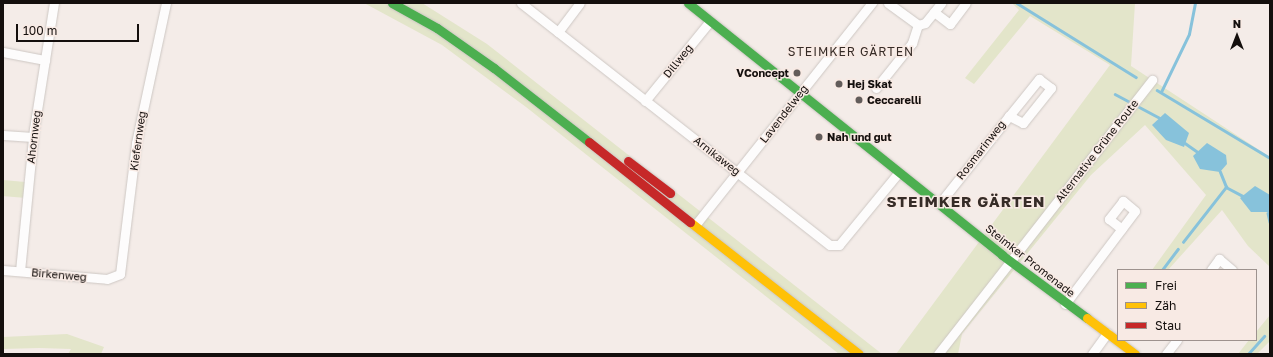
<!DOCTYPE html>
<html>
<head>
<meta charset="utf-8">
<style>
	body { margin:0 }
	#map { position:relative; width:1273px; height:357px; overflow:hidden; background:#f4ece8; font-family:"Golos Text",sans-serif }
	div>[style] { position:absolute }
	.green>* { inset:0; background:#e3e5ca; transform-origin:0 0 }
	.water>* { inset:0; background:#87c2db }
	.stream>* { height:2.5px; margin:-1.25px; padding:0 1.25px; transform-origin:1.25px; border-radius:1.25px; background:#87c2db }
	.roads { filter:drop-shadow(0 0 1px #cdc7c3) drop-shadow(0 0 1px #cdc7c3) }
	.street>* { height:9px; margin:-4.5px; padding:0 4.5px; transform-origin:4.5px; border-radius:4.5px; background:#fdfcfc }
	.fast>* { height:9px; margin:-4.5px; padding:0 4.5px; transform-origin:4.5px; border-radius:4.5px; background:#4caf50 }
	.slow>* { height:9px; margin:-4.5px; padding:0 4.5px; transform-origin:4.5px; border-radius:4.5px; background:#ffc107 }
	.jam>* { height:9px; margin:-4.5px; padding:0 4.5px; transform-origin:4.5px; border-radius:4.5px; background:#c62828 }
	.dots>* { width:11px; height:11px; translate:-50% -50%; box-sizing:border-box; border:2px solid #f8eae4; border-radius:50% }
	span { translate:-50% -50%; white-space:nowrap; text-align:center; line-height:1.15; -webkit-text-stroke:3px #f8eae4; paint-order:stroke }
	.street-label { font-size:11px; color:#140f0d }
	.poi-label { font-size:11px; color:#140f0d; font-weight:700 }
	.right { translate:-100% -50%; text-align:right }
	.left { translate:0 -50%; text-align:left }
	.neighbourhood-label { font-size:12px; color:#362c27; letter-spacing:1px }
	.district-label { font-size:15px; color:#362c27; font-weight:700; letter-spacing:1px }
	.frame { position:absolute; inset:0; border:4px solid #140f0d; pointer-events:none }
	.legend { position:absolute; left:1117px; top:269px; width:140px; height:72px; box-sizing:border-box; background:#f8eae4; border:1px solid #9d928e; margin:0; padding:5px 7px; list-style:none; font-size:12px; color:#140f0d }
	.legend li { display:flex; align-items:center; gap:8px; height:20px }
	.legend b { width:20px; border:1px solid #9d928e }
	.north { position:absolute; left:1217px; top:16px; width:40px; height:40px; -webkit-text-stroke:3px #f8eae4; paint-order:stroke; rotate:0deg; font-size:11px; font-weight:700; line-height:16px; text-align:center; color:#140f0d }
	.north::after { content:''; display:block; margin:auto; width:14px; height:18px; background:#140f0d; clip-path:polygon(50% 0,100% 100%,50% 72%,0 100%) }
	.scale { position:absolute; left:16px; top:24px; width:123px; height:18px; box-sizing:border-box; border:2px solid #140f0d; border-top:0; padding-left:5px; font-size:12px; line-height:14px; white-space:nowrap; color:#140f0d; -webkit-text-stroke:3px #f8eae4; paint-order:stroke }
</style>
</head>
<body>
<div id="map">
	<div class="green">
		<div style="clip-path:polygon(364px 3px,422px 3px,487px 44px,882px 354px,839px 354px,526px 107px,442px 45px)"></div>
		<div style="clip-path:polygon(1012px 3px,1135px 3px,1131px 66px,1270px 157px,1270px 267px,1248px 246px,1222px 210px,1168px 270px,1152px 270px,1206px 195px,1145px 125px,1091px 175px,962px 334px,958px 354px,896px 354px,1110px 65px,1030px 16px,974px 84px,965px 78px,1019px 10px)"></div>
		<div style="left:3px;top:180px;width:25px;height:16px;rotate:5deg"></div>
		<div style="clip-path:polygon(1270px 315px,1270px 341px,1257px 354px,1238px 354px,1249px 340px,1256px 340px,1256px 332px)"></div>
		<div style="clip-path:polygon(67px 334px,104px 347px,101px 354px,68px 354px,71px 349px,39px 348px,3px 349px,3px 337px)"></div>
	</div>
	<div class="water">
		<div style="clip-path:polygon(1165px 113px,1189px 133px,1184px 147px,1166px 140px,1152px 125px)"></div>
		<div style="clip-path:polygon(1207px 143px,1226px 155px,1227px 164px,1220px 172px,1200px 169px,1193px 156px)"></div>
		<div style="clip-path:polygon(1255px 186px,1270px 195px,1270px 212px,1251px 212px,1240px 198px)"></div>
	</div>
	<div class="stream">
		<div style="left:1017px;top:3px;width:140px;rotate:31.9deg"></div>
		<div style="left:1157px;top:90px;width:132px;rotate:31deg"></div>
		<div style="left:1161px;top:92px;width:64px;rotate:-64.2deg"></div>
		<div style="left:1189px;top:34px;width:32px;rotate:-79deg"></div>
		<div style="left:1115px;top:94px;width:51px;rotate:28.1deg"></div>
		<div style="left:1185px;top:143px;width:16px;rotate:35deg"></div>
		<div style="left:1226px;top:187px;width:19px;rotate:28deg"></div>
		<div style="left:1268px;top:213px;width:9px;rotate:77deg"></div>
		<div style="left:1183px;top:242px;width:70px;rotate:-52deg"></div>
		<div style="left:1226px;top:187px;width:16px;rotate:-112deg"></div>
		<div style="left:1162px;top:270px;width:26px;rotate:-53deg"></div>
		<div style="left:1248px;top:354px;width:24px;rotate:-48deg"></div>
	</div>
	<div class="roads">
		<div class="street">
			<div style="left:521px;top:3px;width:392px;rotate:38.1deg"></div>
			<div style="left:830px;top:245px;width:9px"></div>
			<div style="left:839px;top:245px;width:94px;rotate:-50.6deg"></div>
			<div style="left:888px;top:3px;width:37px;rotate:36deg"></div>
			<div style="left:918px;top:25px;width:7px;rotate:-16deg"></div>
			<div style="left:925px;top:23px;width:26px;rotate:-51deg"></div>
			<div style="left:934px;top:12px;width:20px;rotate:37deg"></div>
			<div style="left:950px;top:24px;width:26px;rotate:-53deg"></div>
			<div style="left:558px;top:32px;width:36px;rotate:-53deg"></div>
			<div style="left:3px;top:52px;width:43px;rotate:10.8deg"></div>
			<div style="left:876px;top:88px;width:58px;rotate:-51.3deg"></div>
			<div style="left:912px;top:43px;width:19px;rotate:-72deg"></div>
			<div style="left:645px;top:101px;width:103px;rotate:-50.9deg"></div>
			<div style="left:3px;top:135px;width:30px;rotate:4deg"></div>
			<div style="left:939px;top:204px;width:112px;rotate:-51.5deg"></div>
			<div style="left:1009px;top:116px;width:48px;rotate:-51deg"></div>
			<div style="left:1039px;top:79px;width:15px;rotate:37deg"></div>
			<div style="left:1051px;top:88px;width:45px;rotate:128.7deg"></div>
			<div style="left:1023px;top:123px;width:16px;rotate:-153deg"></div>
			<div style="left:696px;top:224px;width:283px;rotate:-51.5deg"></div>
			<div style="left:3px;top:270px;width:104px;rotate:4.9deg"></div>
			<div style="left:107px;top:279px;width:14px;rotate:-21deg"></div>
			<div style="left:120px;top:274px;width:132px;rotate:-83deg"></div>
			<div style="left:136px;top:143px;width:143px;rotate:-77.9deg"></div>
			<div style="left:1211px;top:270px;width:14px;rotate:-54deg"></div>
			<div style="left:1219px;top:259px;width:17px;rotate:40deg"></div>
			<div style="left:20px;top:271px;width:143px;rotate:-84.4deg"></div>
			<div style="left:34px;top:129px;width:128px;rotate:-81deg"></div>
			<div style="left:1065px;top:304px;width:116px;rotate:-53deg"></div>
			<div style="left:1135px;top:211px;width:16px;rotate:-140deg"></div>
			<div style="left:1123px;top:201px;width:23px;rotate:128deg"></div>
			<div style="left:1109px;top:219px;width:16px;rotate:38deg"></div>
			<div style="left:938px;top:354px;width:348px;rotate:-52deg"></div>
			<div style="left:1092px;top:354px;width:26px;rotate:-54deg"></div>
			<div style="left:1166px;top:354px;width:18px;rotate:-52deg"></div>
		</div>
		<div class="fast">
			<div style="left:392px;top:3px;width:51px;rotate:29.1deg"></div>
			<div style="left:437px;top:28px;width:70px;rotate:35.1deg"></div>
			<div style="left:494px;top:68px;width:120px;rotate:37.9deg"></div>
			<div style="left:688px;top:3px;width:403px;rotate:38.7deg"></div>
			<div style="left:1002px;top:255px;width:106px;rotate:36.5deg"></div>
		</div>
		<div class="slow">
			<div style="left:690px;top:222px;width:214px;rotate:38deg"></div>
			<div style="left:1087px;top:318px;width:60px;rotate:36.9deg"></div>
		</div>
		<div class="jam">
			<div style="left:589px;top:142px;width:129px;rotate:38.4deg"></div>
			<div style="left:628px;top:161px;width:53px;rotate:37.3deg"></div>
		</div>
	</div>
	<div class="dots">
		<div style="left:797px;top:73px;background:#625c5a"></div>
		<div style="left:839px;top:84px;background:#625c5a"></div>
		<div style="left:859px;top:100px;background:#625c5a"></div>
		<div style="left:819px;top:137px;background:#625c5a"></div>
	</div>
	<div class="street-label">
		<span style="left:678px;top:61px;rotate:-51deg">Dillweg</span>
		<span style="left:784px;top:114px;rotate:-52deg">Lavendelweg</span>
		<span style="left:34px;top:137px;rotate:-83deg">Ahornweg</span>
		<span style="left:138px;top:141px;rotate:-82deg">Kiefernweg</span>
		<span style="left:981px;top:150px;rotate:-52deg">Rosmarinweg</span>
		<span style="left:1097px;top:151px;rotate:-52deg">Alternative Grüne Route</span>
		<span style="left:717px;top:156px;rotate:38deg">Arnikaweg</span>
		<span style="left:1030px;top:261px;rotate:38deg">Steimker Promenade</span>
		<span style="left:59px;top:275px;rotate:5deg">Birkenweg</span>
	</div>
	<div class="poi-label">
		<span class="right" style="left:789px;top:73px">VConcept</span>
		<span class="left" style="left:847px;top:84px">Hej Skat</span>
		<span class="left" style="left:867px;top:100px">Ceccarelli</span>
		<span class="left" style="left:827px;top:137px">Nah und gut</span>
	</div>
	<div class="neighbourhood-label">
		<span style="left:851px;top:52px">STEIMKER GÄRTEN</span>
	</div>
	<div class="district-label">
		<span style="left:966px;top:202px">STEIMKER GÄRTEN</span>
	</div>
	<div class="frame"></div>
	<ul class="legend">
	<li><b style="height:5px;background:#4caf50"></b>Frei</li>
	<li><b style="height:5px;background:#ffc107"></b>Zäh</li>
	<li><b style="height:5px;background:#c62828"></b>Stau</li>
	</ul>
	<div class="north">N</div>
	<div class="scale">100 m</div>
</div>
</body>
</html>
